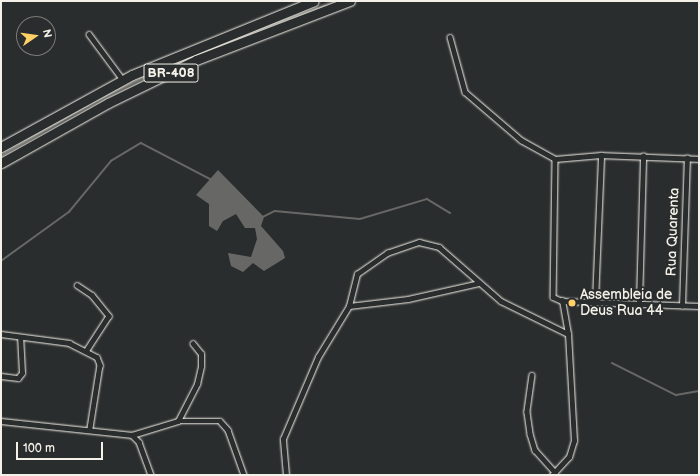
<!DOCTYPE html>
<html>
<head>
<meta charset="utf-8">
<style>
	body { margin:0 }
	#map { position:relative; width:700px; height:476px; overflow:hidden; background:#2a2d2e; font-family:"Balsamiq Sans",sans-serif }
	div>[style] { position:absolute }
	.green>* { inset:0; background:#444645 }
	.water>* { inset:0; background:#676866 }
	.stream>* { height:1.5px; margin:-0.75px; padding:0 0.75px; transform-origin:0.75px; border-radius:0.75px; background:#676866 }
	.roads { filter:drop-shadow(0 0 1px #f4f1e8) drop-shadow(0 0 1px #f4f1e8) }
	.street>* { height:4.5px; margin:-2.25px; padding:0 2.25px; transform-origin:2.25px; border-radius:2.25px; background:#2a2d2e }
	.highway>* { height:9px; margin:-4.5px; padding:0 4.5px; transform-origin:4.5px; border-radius:4.5px; background:#2a2d2e }
	.dots>* { width:11px; height:11px; translate:-50% -50%; box-sizing:border-box; border:2px solid #2a2d2e; border-radius:50% }
	span { translate:-50% -50%; white-space:nowrap; text-align:center; line-height:1.15; -webkit-text-stroke:4px #2a2d2e; paint-order:stroke }
	.shield-label span { padding:1px 3px; background:#2a2d2e; border:1px solid; border-radius:3px; -webkit-text-stroke-width:0 }
	.shield-label { font-size:13px; color:#f4f1e8; font-weight:700 }
	.street-label { font-size:14px; color:#f4f1e8 }
	.poi-label { font-size:14px; color:#f4f1e8 }
	.left { translate:0 -50%; text-align:left }
	.frame { position:absolute; inset:0; border:2px solid #f4f1e8; pointer-events:none }
	.north { position:absolute; left:16px; top:16px; width:40px; height:40px; box-sizing:border-box; background:#2a2d2e; border:1px solid #7b7b78; border-radius:50%; rotate:77deg; font-size:11px; font-weight:700; line-height:16px; text-align:center; color:#f4f1e8 }
	.north::after { content:''; display:block; margin:auto; width:14px; height:18px; background:#ffd166; clip-path:polygon(50% 0,100% 100%,50% 72%,0 100%) }
	.scale { position:absolute; left:16px; top:442px; width:87px; height:18px; box-sizing:border-box; border:2px solid #f4f1e8; border-top:0; padding-left:5px; font-size:12px; line-height:14px; white-space:nowrap; color:#f4f1e8; -webkit-text-stroke:3px #2a2d2e; paint-order:stroke }
</style>
</head>
<body>
<div id="map">
	<div class="green">
		<div style="clip-path:polygon(330px 1px,345px 1px,165px 70px,69px 118px,1px 158px,1px 153px,9px 147px,120px 85px)"></div>
	</div>
	<div class="water">
		<div style="clip-path:polygon(218px 170px,264px 217px,261px 226px,283px 251px,285px 258px,264px 271px,253px 263px,243px 272px,231px 266px,228px 253px,251px 257px,257px 239px,255px 228px,245px 228px,236px 214px,223px 221px,217px 231px,209px 226px,209px 204px,196px 195px)"></div>
	</div>
	<div class="stream">
		<div style="left:253px;top:31px;width:76px;rotate:-19.1deg"></div>
		<div style="left:1px;top:156px;width:111px;rotate:-30.3deg"></div>
		<div style="left:97px;top:100px;width:91px;rotate:-25.4deg"></div>
		<div style="left:263px;top:217px;width:13px;rotate:-27deg"></div>
		<div style="left:275px;top:211px;width:85px;rotate:5.4deg"></div>
		<div style="left:360px;top:219px;width:70px;rotate:-16.6deg"></div>
		<div style="left:427px;top:199px;width:27px;rotate:31deg"></div>
		<div style="left:1px;top:261px;width:84px;rotate:-35.8deg"></div>
		<div style="left:69px;top:212px;width:66px;rotate:-50.5deg"></div>
		<div style="left:111px;top:161px;width:35px;rotate:-31deg"></div>
		<div style="left:141px;top:143px;width:80px;rotate:27.5deg"></div>
		<div style="left:612px;top:363px;width:72px;rotate:26.6deg"></div>
		<div style="left:676px;top:395px;width:23px;rotate:-10deg"></div>
	</div>
	<div class="roads">
		<div class="street">
			<div style="left:89px;top:34px;width:57px;rotate:53.5deg"></div>
			<div style="left:450px;top:37px;width:57px;rotate:74.7deg"></div>
			<div style="left:465px;top:92px;width:74px;rotate:40.6deg"></div>
			<div style="left:521px;top:140px;width:39px;rotate:29deg"></div>
			<div style="left:555px;top:159px;width:46px;rotate:-5deg"></div>
			<div style="left:601px;top:155px;width:98px;rotate:2.3deg"></div>
			<div style="left:555px;top:159px;width:138px;rotate:90.8deg"></div>
			<div style="left:553px;top:297px;width:10px;rotate:24deg"></div>
			<div style="left:562px;top:301px;width:137px;rotate:2.1deg"></div>
			<div style="left:77px;top:285px;width:18px;rotate:34deg"></div>
			<div style="left:92px;top:295px;width:27px;rotate:51deg"></div>
			<div style="left:109px;top:316px;width:40px;rotate:122.9deg"></div>
			<div style="left:595px;top:301px;width:146px;rotate:-87.6deg"></div>
			<div style="left:639px;top:303px;width:147px;rotate:-88.4deg"></div>
			<div style="left:349px;top:306px;width:59px;rotate:-6.8deg"></div>
			<div style="left:408px;top:299px;width:73px;rotate:-12.7deg"></div>
			<div style="left:682px;top:306px;width:148px;rotate:-88.1deg"></div>
			<div style="left:1px;top:334px;width:69px;rotate:7.5deg"></div>
			<div style="left:69px;top:343px;width:31px;rotate:27deg"></div>
			<div style="left:97px;top:357px;width:9px;rotate:69deg"></div>
			<div style="left:100px;top:365px;width:64px;rotate:99deg"></div>
			<div style="left:532px;top:375px;width:37px;rotate:98deg"></div>
			<div style="left:527px;top:412px;width:22px;rotate:82deg"></div>
			<div style="left:530px;top:434px;width:17px;rotate:73deg"></div>
			<div style="left:535px;top:450px;width:30px;rotate:48deg"></div>
			<div style="left:1px;top:376px;width:17px;rotate:7deg"></div>
			<div style="left:18px;top:378px;width:6px;rotate:-51deg"></div>
			<div style="left:22px;top:373px;width:35px;rotate:-93deg"></div>
			<div style="left:1px;top:421px;width:132px;rotate:6.1deg"></div>
			<div style="left:132px;top:435px;width:10px;rotate:45deg"></div>
			<div style="left:139px;top:442px;width:35px;rotate:70deg"></div>
			<div style="left:178px;top:421px;width:42px;rotate:-62.8deg"></div>
			<div style="left:197px;top:384px;width:18px;rotate:-77deg"></div>
			<div style="left:201px;top:366px;width:12px;rotate:-90deg"></div>
			<div style="left:201px;top:354px;width:13px;rotate:-129deg"></div>
			<div style="left:132px;top:435px;width:48px;rotate:-16.9deg"></div>
			<div style="left:178px;top:421px;width:42px"></div>
			<div style="left:220px;top:421px;width:12px;rotate:48deg"></div>
			<div style="left:228px;top:430px;width:48px;rotate:70.4deg"></div>
			<div style="left:286px;top:475px;width:36px;rotate:-95deg"></div>
			<div style="left:283px;top:439px;width:89px;rotate:-66.9deg"></div>
			<div style="left:318px;top:357px;width:60px;rotate:-58.7deg"></div>
			<div style="left:349px;top:306px;width:33px;rotate:-76deg"></div>
			<div style="left:357px;top:274px;width:37px;rotate:-35deg"></div>
			<div style="left:387px;top:253px;width:34px;rotate:-19deg"></div>
			<div style="left:419px;top:242px;width:21px;rotate:14deg"></div>
			<div style="left:439px;top:247px;width:82px;rotate:41.1deg"></div>
			<div style="left:501px;top:301px;width:75px;rotate:26.2deg"></div>
			<div style="left:552px;top:475px;width:25px;rotate:-47deg"></div>
			<div style="left:569px;top:457px;width:17px;rotate:-73deg"></div>
			<div style="left:574px;top:441px;width:107px;rotate:-93.2deg"></div>
			<div style="left:568px;top:334px;width:34px;rotate:-100deg"></div>
		</div>
		<div class="highway">
			<div style="left:1px;top:147px;width:149px;rotate:-28.8deg"></div>
			<div style="left:132px;top:75px;width:196px;rotate:-22.1deg"></div>
			<div style="left:1px;top:163px;width:123px;rotate:-29.3deg"></div>
			<div style="left:108px;top:103px;width:98px;rotate:-26deg"></div>
			<div style="left:196px;top:60px;width:165px;rotate:-21deg"></div>
		</div>
	</div>
	<div class="dots">
		<div style="left:572px;top:303px;background:#ffd166"></div>
	</div>
	<div class="shield-label">
		<span style="left:171px;top:73px">BR-408</span>
	</div>
	<div class="street-label">
		<span style="left:673px;top:232px;rotate:-88deg">Rua Quarenta</span>
	</div>
	<div class="poi-label">
		<span class="left" style="left:580px;top:303px">Assembleia de<br>Deus Rua 44</span>
	</div>
	<div class="frame"></div>
	<div class="north">N</div>
	<div class="scale">100 m</div>
</div>
</body>
</html>
